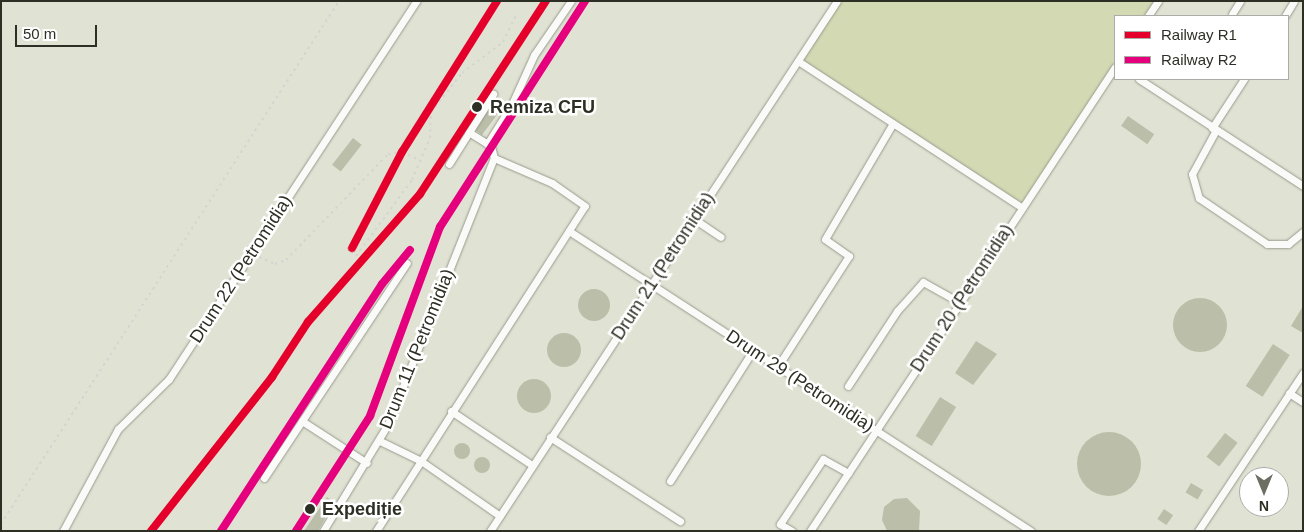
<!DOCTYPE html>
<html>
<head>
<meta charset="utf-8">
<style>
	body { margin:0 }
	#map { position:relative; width:1304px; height:532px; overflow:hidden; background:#e0e3d3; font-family:Arial,sans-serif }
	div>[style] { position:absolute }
	.green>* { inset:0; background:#d2d9b3 }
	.building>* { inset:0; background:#bbbea8; transform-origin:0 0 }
	.round { border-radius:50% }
	.path>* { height:2px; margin-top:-1px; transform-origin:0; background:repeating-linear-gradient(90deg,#d4d5d0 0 2.5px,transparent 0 6.5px) }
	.roads { filter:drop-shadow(0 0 1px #989a8e) drop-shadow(0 0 1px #989a8e) }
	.lane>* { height:7px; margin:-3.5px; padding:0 3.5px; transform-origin:3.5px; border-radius:3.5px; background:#fafbf8 }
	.rail-1>* { height:8px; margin:-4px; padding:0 4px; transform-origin:4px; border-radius:4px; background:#e4002b }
	.rail-2>* { height:8px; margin:-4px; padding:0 4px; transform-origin:4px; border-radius:4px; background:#e5007d }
	.dots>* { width:14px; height:14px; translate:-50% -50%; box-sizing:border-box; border:2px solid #fff; border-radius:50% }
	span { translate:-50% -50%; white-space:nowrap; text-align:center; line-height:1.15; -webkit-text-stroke:5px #fff; paint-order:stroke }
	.stop-label { font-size:18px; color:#2d2f24; font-weight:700 }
	.left { translate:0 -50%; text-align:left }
	.street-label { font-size:18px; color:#2d2f24 }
	.frame { position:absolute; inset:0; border:2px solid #2d2f24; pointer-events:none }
	.legend { position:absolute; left:1114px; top:15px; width:175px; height:65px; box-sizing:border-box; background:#fff; border:1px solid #abaca7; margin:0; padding:6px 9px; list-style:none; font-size:15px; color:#2d2f24 }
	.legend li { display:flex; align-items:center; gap:10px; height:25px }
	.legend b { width:25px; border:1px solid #abaca7 }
	.north { position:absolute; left:1239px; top:467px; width:50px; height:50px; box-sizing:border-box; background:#fff; border:1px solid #abaca7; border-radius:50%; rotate:180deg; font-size:14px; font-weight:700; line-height:20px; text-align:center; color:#2d2f24 }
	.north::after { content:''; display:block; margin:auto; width:18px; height:22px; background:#6c6e61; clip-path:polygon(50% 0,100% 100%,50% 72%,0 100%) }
	.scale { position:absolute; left:15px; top:25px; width:82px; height:22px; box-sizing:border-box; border:2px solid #2d2f24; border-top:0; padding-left:6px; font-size:15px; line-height:18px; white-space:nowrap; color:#2d2f24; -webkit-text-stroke:4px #fff; paint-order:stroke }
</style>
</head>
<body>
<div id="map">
	<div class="green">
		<div style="clip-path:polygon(837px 1px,1156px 1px,1146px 16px,1115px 16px,1115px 63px,1021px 207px,798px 61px)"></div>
	</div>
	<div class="building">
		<div style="left:498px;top:97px;width:10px;height:40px;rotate:37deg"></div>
		<div style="left:1128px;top:116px;width:32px;height:12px;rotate:35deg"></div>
		<div style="left:353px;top:138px;width:11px;height:34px;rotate:38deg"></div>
		<div class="round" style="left:578px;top:289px;width:32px;height:32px"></div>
		<div class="round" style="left:1173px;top:298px;width:54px;height:54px"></div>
		<div style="clip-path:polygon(1303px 306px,1303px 333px,1291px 326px)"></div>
		<div class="round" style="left:547px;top:333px;width:34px;height:34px"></div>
		<div style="clip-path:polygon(976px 341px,997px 354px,973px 385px,955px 373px)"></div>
		<div style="left:1273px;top:344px;width:20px;height:50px;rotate:33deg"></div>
		<div class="round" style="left:517px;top:379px;width:34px;height:34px"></div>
		<div style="left:940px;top:397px;width:19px;height:46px;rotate:32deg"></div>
		<div class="round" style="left:1077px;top:432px;width:64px;height:64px"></div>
		<div style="left:1225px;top:433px;width:16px;height:30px;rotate:38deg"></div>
		<div class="round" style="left:454px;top:443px;width:16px;height:16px"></div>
		<div class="round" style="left:474px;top:457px;width:16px;height:16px"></div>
		<div style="left:1191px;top:483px;width:14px;height:11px;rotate:30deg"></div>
		<div style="clip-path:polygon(327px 497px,334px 502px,318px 531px,304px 531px)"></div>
		<div style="clip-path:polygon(907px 498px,920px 511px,919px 531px,887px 531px,882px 520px,884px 507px,894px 499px)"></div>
		<div style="left:1164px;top:509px;width:11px;height:12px;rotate:34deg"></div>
	</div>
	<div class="path">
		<div style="left:356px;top:256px;width:94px;rotate:-53.6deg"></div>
		<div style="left:412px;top:180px;width:46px;rotate:-66.8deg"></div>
		<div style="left:430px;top:138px;width:26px;rotate:-88deg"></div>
		<div style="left:431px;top:112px;width:50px;rotate:-51.5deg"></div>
		<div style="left:462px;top:73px;width:51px;rotate:-37.1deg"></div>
		<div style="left:503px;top:42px;width:32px;rotate:-64deg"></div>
		<div style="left:259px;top:257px;width:17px;rotate:24deg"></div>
		<div style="left:275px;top:264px;width:12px;rotate:-20deg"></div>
		<div style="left:286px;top:260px;width:147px;rotate:-46.1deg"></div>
		<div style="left:388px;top:154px;width:14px;rotate:-8deg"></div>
		<div style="left:402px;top:152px;width:21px;rotate:25deg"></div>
		<div style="left:1px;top:524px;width:623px;rotate:-57.13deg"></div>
	</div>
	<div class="roads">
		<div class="lane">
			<div style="left:1232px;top:14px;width:15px;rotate:-58deg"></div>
			<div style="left:1148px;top:16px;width:18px;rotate:-56deg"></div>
			<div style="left:1285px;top:16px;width:17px;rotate:-59deg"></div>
			<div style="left:798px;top:61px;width:267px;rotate:33.2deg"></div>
			<div style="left:1139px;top:79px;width:196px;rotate:33.1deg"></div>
			<div style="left:1212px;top:128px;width:59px;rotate:-56.9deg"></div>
			<div style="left:1216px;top:130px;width:50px;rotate:118.6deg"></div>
			<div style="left:1192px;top:174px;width:25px;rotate:74deg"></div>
			<div style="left:1199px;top:198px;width:82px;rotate:34.1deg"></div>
			<div style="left:1267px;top:244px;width:21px"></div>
			<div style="left:1288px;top:244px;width:19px;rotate:-39deg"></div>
			<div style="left:487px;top:144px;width:45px;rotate:-57.7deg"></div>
			<div style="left:511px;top:106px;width:56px;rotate:-65.7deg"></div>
			<div style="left:534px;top:55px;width:65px;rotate:-55.6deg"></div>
			<div style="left:449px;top:164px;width:83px;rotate:-57.8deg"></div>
			<div style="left:694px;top:219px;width:32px;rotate:34deg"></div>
			<div style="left:569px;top:231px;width:551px;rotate:33deg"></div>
			<div style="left:778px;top:366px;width:131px;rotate:-57.2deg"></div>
			<div style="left:849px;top:256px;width:29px;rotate:-145deg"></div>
			<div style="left:825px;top:239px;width:134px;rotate:-59.6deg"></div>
			<div style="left:848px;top:386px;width:90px;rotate:-56.8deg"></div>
			<div style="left:897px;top:311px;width:39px;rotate:-48deg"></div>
			<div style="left:923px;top:282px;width:41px;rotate:29.1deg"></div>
			<div style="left:1289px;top:393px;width:17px;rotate:33deg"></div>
			<div style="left:451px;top:411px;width:97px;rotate:33.7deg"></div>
			<div style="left:302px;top:421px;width:77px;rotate:32.9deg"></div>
			<div style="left:550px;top:437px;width:155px;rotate:32.9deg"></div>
			<div style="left:380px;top:441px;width:46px;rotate:26deg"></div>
			<div style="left:421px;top:461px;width:96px;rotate:34.8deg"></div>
			<div style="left:264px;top:478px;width:258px;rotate:-56.4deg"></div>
			<div style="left:670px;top:481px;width:155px;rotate:-57.6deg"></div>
			<div style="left:63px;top:531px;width:116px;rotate:-61.7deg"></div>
			<div style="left:118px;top:429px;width:71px;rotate:-44.4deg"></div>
			<div style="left:169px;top:379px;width:452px;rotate:-56.8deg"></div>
			<div style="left:323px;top:531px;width:125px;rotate:-58.7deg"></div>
			<div style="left:388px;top:424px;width:286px;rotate:-68.3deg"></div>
			<div style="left:376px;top:531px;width:386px;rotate:-57.3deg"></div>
			<div style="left:585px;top:206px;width:40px;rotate:-145.1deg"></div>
			<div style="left:552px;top:183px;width:63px;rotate:-156.7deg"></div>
			<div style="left:494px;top:158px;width:12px;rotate:-104deg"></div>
			<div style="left:491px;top:146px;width:26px;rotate:-148deg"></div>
			<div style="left:490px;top:531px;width:633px;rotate:-56.79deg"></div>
			<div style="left:792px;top:531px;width:14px;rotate:-150deg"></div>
			<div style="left:780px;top:524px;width:78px;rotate:-56.5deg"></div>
			<div style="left:823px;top:459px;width:29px;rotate:29deg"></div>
			<div style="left:810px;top:531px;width:555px;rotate:-56.68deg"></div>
			<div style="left:1198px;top:531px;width:190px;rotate:-56.4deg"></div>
		</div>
	</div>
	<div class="rail-1">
		<div style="left:352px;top:248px;width:108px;rotate:-62.5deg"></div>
		<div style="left:402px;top:152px;width:178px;rotate:-57.8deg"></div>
		<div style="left:151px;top:531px;width:196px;rotate:-51.8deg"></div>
		<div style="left:272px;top:377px;width:66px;rotate:-56.8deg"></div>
		<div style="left:308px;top:322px;width:170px;rotate:-48.8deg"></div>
		<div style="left:420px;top:194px;width:230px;rotate:-56.9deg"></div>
	</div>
	<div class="rail-2">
		<div style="left:221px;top:531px;width:295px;rotate:-56.9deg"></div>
		<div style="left:382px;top:284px;width:44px;rotate:-50.5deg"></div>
		<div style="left:296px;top:531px;width:137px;rotate:-57.2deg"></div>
		<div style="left:370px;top:416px;width:202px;rotate:-69.7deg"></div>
		<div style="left:440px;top:227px;width:269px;rotate:-57.3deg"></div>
	</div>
	<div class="dots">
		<div style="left:477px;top:107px;background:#2d2f24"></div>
		<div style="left:310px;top:509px;background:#2d2f24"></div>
	</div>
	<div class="stop-label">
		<span class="left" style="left:490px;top:107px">Remiza CFU</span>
		<span class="left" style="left:322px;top:509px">Expediție</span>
	</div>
	<div class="street-label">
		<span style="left:663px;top:266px;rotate:-57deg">Drum 21 (Petromidia)</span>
		<span style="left:241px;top:269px;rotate:-57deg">Drum 22 (Petromidia)</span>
		<span style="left:962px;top:298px;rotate:-57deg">Drum 20 (Petromidia)</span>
		<span style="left:417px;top:349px;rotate:-68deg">Drum 11 (Petromidia)</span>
		<span style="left:800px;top:381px;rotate:33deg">Drum 29 (Petromidia)</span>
	</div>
	<div class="frame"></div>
	<ul class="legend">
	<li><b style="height:6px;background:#e4002b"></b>Railway R1</li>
	<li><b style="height:6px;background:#e5007d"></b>Railway R2</li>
	</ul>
	<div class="north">N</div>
	<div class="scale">50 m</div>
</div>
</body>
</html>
